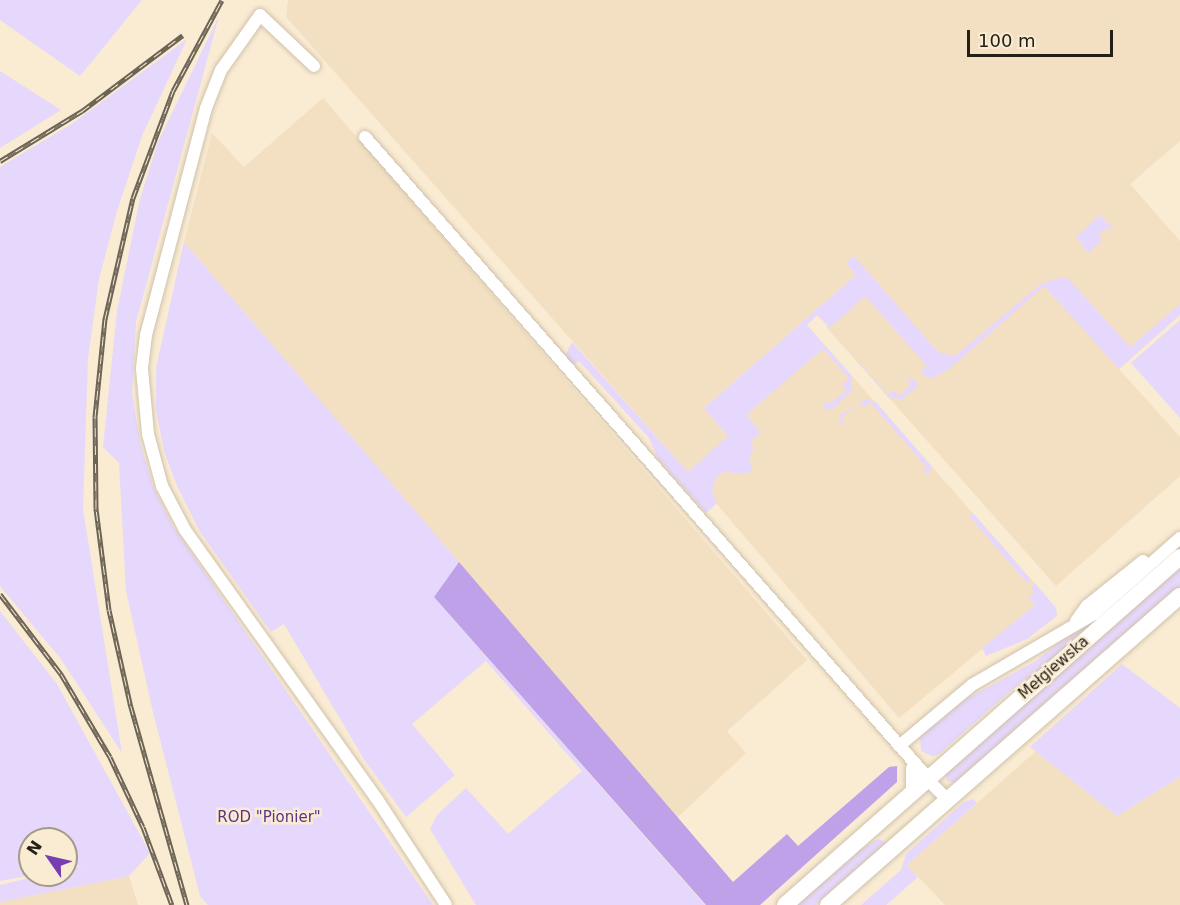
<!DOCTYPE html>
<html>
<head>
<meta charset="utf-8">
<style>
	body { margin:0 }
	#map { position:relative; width:1180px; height:905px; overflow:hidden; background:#faebd3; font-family:"DejaVu Sans",sans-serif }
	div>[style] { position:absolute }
	.built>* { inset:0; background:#f3e0c2 }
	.green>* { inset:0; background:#e6d7fd; transform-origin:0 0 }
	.forest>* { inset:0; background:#bfa1e9 }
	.roads { filter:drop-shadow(0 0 2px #d0c2ab) drop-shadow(0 0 2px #d0c2ab) }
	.minor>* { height:12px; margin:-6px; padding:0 6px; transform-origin:6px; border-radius:6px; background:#fff }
	.secondary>* { height:16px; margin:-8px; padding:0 8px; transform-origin:8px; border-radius:8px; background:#fff }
	.rail>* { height:5px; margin-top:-2.5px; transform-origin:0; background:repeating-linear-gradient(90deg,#faebd3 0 9px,#6d6456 0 18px); box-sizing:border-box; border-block:2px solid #6d6456 }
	span { translate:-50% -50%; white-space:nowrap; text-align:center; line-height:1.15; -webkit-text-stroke:5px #faebd3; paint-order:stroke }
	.street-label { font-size:15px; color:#252017 }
	.park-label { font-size:15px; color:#5c3488 }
	.north { position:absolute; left:18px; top:827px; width:60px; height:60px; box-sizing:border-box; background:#faebd3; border:2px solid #a59a88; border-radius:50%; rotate:304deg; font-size:16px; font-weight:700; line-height:24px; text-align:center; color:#252017 }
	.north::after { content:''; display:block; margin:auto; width:21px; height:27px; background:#773db3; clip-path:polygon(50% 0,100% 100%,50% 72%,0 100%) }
	.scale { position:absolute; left:967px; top:30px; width:146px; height:27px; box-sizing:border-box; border:3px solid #252017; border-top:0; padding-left:8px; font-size:18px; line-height:21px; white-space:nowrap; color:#252017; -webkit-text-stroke:4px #faebd3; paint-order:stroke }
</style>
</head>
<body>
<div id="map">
	<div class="built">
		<div style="clip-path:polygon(288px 0,1180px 0,1180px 141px,1130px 184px,1180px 241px,1180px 315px,1119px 369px,1180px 437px,1180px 476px,1056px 586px,826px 327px,869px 289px,856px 275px,704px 408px,729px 436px,688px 472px,286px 17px)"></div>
		<div style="clip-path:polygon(323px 98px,807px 660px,727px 731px,746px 753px,677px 818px,184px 242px,212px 133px,244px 167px)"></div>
		<div style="clip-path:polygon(822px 342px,1046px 596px,899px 718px,693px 476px,749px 426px,740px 415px)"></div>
		<div style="clip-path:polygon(1036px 751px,1117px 816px,1180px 777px,1180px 905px,945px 905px,907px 865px)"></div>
		<div style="clip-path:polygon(129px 876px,138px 905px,0 905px,0 902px)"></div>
	</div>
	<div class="green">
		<div style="clip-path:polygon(0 0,142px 0,80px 76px,0 20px)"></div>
		<div style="clip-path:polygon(219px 16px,136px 322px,132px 392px,140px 442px,153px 486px,173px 526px,433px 905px,208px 905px,200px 896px,152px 708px,126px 591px,119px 463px,103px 447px,117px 311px,140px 199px,158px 142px)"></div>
		<div style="clip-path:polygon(187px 39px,142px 136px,117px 211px,99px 279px,88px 358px,83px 509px,122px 753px,61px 659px,0 586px,0 167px,73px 123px)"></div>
		<div style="clip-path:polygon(0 71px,61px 110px,0 148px)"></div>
		<div style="clip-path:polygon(1100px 215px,1114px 230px,1107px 228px,1098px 235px,1102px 240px,1088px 253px,1076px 237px)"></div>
		<div style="clip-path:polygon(184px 242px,459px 562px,434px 597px,705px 905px,476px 905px,430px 829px,437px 815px,466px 788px,508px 834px,582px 771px,486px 661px,412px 724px,455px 775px,406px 817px,365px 761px,284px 624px,271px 632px,199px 530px,177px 486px,164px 451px,156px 410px,156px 368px)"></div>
		<div style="clip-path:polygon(854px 256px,938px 352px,955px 356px,1041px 284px,1055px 279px,1067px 277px,1130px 347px,1180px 304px,1180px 315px,1119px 369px,1044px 286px,949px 369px,931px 379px,920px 372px,927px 366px,865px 296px,830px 328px,817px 315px,807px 325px,852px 376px,851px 392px,831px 410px,823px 408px,826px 400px,830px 404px,846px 390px,842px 385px,849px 378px,823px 349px,746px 415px,761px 432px,750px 443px,754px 448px,749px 459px,753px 469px,746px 474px,725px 472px,716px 477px,712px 491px,717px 503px,706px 513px,658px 459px,649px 438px,579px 361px,573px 365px,565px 356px,572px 342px,688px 472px,728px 436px,704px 408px,856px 275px,846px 263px)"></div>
		<div style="clip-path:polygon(1180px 320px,1180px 418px,1131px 363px)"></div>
		<div style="clip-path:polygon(838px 338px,888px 395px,893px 390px,899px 396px,910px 385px,908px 378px,916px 380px,917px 387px,902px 399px,889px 398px)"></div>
		<div style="clip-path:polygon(865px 399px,876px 402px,932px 467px,929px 473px,922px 473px,927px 468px,870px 402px,864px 407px,860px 402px,841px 418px,845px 423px,839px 424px,840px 415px)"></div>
		<div style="left:973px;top:513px;width:88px;height:5px;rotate:49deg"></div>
		<div style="clip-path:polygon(1180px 542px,1180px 550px,1066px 651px,1008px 693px,939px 754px,932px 756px,921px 751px,920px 737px,955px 705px,1036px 661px)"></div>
		<div style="clip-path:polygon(1180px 565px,1180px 590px,956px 783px,947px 781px,946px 773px)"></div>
		<div style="clip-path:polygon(1035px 583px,1056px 608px,1057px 616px,1027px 639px,986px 656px,982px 648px,1035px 605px,1028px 597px,1035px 592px,1031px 587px)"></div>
		<div style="clip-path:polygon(0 611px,57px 684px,150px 853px,129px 876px,0 902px,0 885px,42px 875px,66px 875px,66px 870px,85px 865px,66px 868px,66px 839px,30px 839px,32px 875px,0 881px)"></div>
		<div style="clip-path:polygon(1122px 664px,1180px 708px,1180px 777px,1117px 816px,1030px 747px)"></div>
		<div style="clip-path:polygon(973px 799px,977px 803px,907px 865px,918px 877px,886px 905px,861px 905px,901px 870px,906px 854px,964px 802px)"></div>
		<div style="clip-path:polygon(878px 839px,886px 842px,883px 846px,816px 905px,796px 905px,859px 850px)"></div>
	</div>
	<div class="forest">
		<div style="clip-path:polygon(459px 562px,733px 882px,787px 834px,798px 846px,889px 767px,897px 766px,897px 782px,760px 905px,706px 905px,434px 597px)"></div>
	</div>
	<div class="roads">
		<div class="minor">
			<div style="left:314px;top:66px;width:74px;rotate:-136.6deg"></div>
			<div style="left:260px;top:15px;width:67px;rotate:125.3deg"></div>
			<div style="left:221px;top:70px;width:41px;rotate:111.5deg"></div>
			<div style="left:206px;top:108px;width:235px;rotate:104.8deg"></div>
			<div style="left:146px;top:335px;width:34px;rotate:97deg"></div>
			<div style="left:142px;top:369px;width:65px;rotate:84.7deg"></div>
			<div style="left:148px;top:434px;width:54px;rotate:74.9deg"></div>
			<div style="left:162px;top:486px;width:50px;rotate:62.4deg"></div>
			<div style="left:185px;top:530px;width:330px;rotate:54.5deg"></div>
			<div style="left:377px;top:799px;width:126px;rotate:56.9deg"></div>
			<div style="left:365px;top:137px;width:853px;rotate:48.71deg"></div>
			<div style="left:1076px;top:621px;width:19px;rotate:-54deg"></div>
			<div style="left:1087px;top:606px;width:72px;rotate:-38.8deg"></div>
			<div style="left:899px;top:746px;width:95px;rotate:-39.9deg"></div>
			<div style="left:972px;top:685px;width:141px;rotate:-30.2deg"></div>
			<div style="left:1094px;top:614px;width:115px;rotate:-41.5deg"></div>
			<div style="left:922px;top:774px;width:37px;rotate:45deg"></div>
		</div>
		<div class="secondary">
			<div style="left:914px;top:769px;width:21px;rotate:90deg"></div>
			<div style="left:785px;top:905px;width:526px;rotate:-41.38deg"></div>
			<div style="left:828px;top:905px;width:468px;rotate:-41.3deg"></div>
		</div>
	</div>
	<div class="rail">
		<div style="left:0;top:161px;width:96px;rotate:-31.4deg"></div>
		<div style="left:82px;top:111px;width:126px;rotate:-37deg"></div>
		<div style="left:0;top:594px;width:101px;rotate:52.7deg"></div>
		<div style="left:61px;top:674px;width:96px;rotate:59.4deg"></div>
		<div style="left:110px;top:757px;width:77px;rotate:64.8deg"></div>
		<div style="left:143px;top:827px;width:83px;rotate:69.6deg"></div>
		<div style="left:187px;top:905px;width:210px;rotate:-105.8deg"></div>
		<div style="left:130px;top:703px;width:95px;rotate:-102.7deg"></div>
		<div style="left:109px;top:610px;width:103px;rotate:-97.3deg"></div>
		<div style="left:96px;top:508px;width:91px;rotate:-90.6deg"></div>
		<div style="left:95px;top:417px;width:99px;rotate:-84.2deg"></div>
		<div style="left:105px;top:319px;width:124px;rotate:-77deg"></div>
		<div style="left:133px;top:198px;width:114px;rotate:-69.5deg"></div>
		<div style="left:173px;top:91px;width:103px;rotate:-61.7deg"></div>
	</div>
	<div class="street-label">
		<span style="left:1054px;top:668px;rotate:-41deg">Mełgiewska</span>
	</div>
	<div class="park-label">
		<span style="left:269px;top:818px">ROD "Pionier"</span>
	</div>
	<div class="north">N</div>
	<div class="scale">100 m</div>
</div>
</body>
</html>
